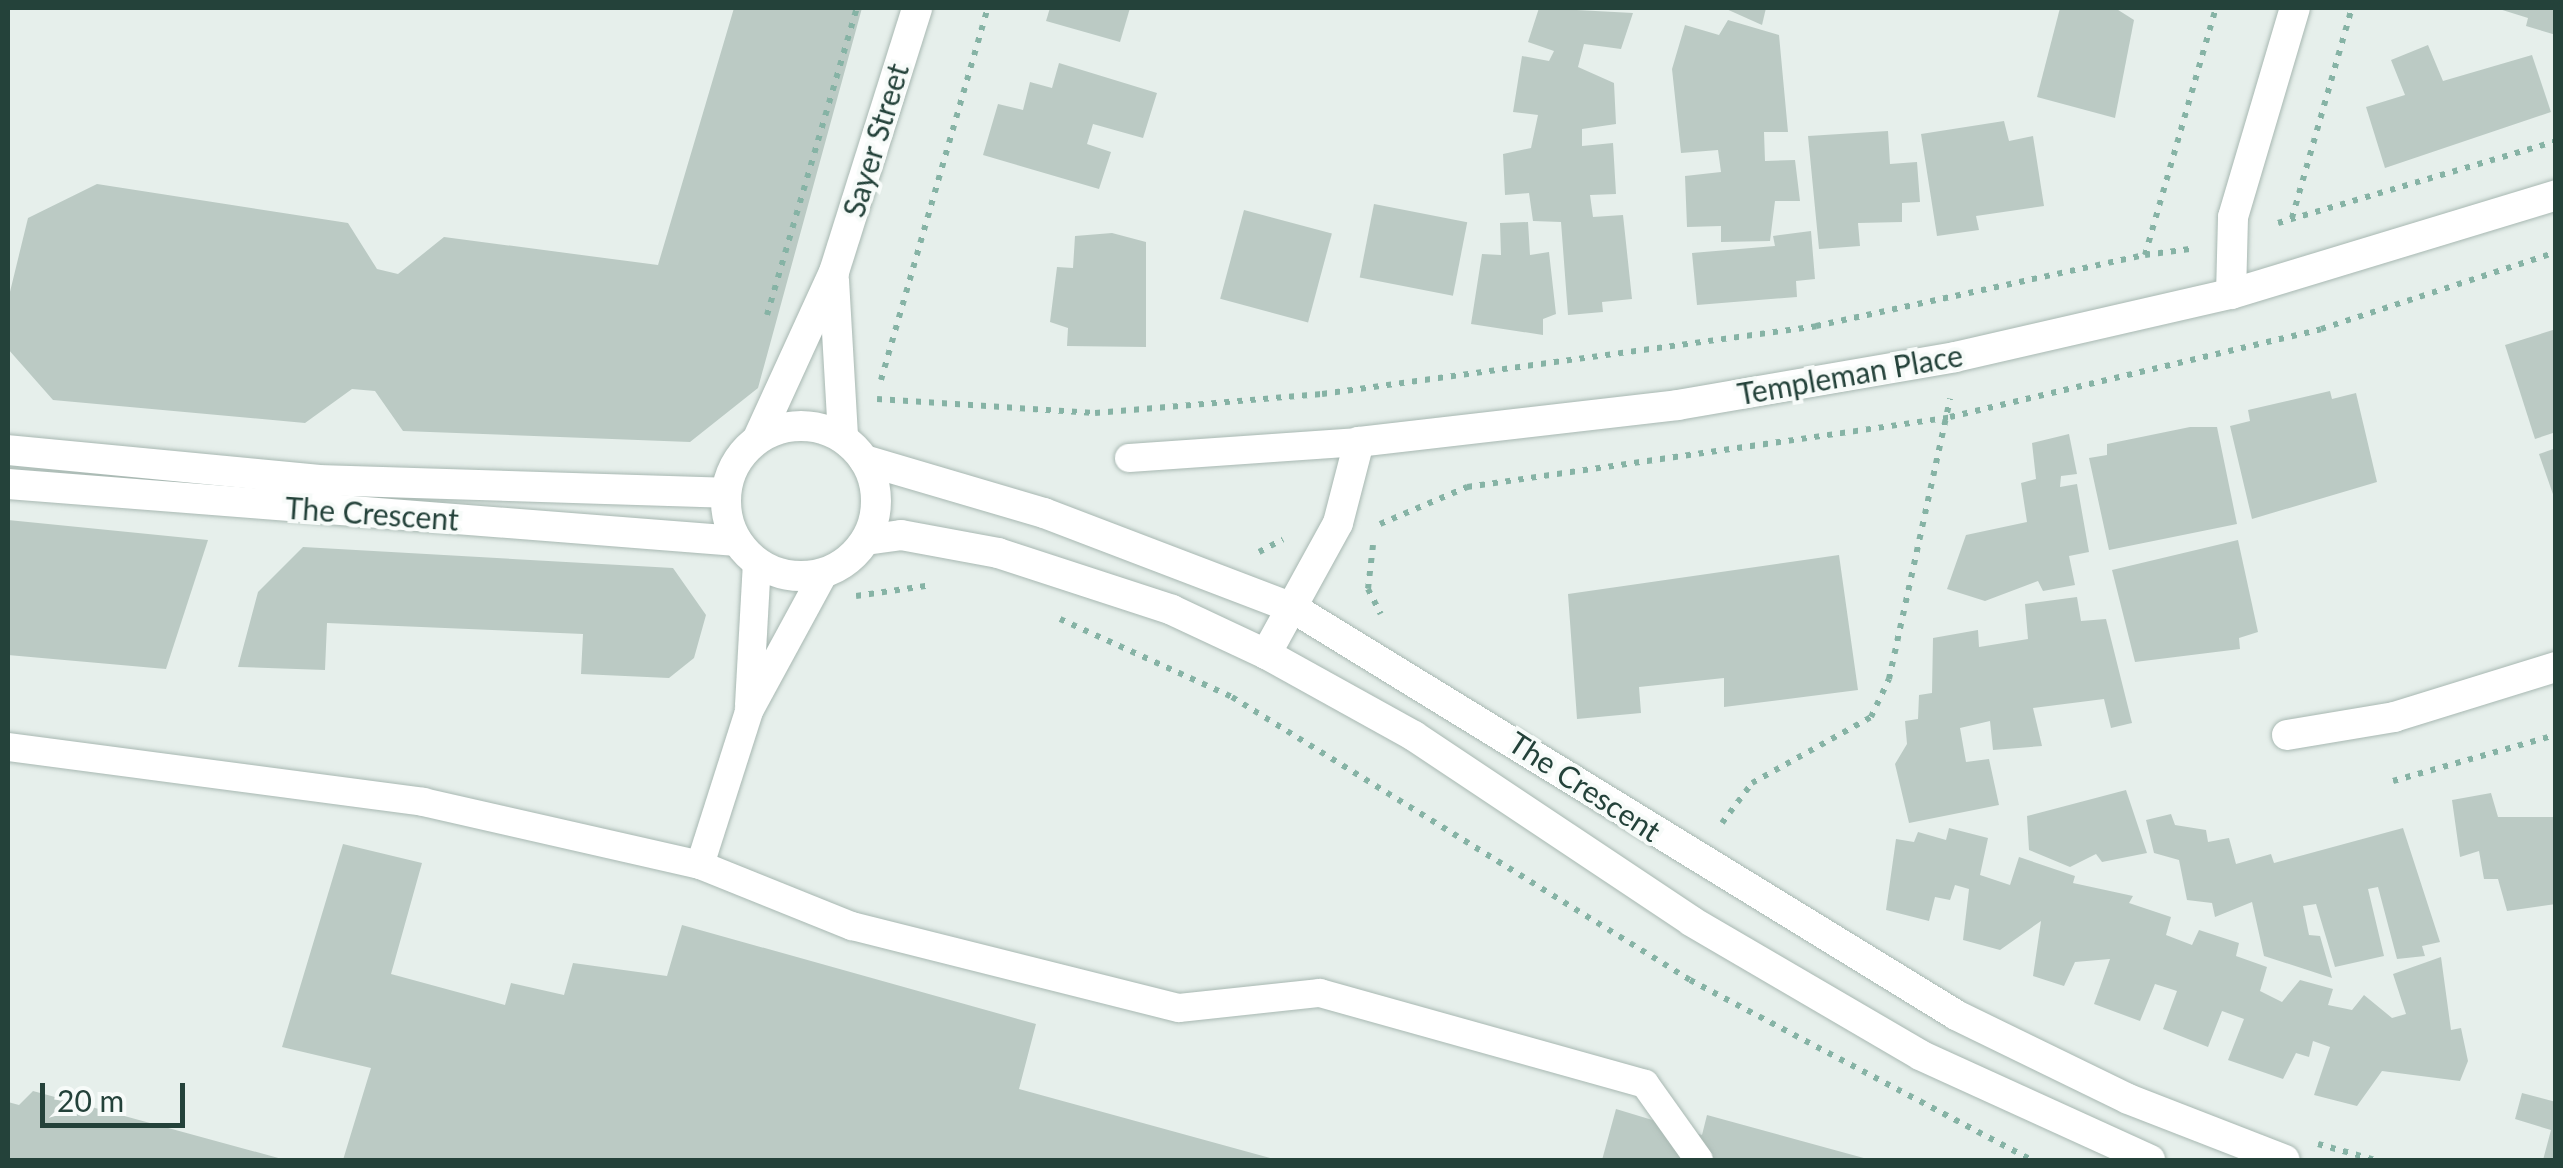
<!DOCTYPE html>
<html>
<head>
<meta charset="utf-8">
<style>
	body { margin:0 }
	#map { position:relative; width:2563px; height:1168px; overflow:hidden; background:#e6efeb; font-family:Lato,sans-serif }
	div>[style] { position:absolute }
	.building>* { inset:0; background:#bbcac4; transform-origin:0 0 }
	.path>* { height:6px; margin-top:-3px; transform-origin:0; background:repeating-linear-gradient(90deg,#86b3a5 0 5px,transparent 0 13px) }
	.roads { filter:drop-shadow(0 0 2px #a8b8b2) drop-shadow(0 0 2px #a8b8b2) }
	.lane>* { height:28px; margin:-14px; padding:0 14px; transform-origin:14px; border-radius:14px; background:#fff }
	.street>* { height:30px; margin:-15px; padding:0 15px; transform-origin:15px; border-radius:15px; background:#fff }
	.secondary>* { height:30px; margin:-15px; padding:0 15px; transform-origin:15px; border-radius:15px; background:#fff }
	.secondary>.ring { margin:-15px; padding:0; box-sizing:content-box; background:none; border:30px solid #fff; border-radius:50% }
	span { translate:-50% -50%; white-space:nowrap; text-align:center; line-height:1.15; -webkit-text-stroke:8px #f7fbf9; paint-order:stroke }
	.street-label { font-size:30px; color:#24423a }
	.frame { position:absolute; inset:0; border:10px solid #24423a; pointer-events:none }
	.scale { position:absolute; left:40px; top:1083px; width:145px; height:45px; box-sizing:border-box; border:5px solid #24423a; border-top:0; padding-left:12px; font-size:30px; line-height:35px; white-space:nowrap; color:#24423a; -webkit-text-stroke:8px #f7fbf9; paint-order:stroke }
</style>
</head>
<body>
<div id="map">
	<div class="building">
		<div style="clip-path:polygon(734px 8px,862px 8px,758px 388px,690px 442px,403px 431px,375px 391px,352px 389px,305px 423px,53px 400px,8px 349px,8px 300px,28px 218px,97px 184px,348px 223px,377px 269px,398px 274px,444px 237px,658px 265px)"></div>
		<div style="clip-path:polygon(1050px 8px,1130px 8px,1120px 42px,1046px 21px)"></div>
		<div style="clip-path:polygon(1539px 8px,1633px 13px,1621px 49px,1584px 44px,1578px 67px,1614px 83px,1616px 124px,1582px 129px,1582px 146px,1613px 143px,1616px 194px,1590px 195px,1593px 217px,1623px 215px,1632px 299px,1602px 302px,1603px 312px,1568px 315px,1561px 222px,1533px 221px,1529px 193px,1505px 195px,1503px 154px,1531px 148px,1538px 115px,1513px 112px,1522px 56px,1549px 61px,1554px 51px,1528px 42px)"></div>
		<div style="clip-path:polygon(1724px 8px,1766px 8px,1762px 25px)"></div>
		<div style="clip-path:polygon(2060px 8px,2115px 8px,2134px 20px,2115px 118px,2037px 97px)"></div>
		<div style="clip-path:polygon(2496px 8px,2556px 8px,2556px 35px,2526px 26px,2528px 18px)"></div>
		<div style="clip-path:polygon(1728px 20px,1779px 35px,1788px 132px,1764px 132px,1765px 161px,1795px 160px,1800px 201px,1775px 201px,1770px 241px,1721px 242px,1721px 226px,1687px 227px,1685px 176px,1721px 172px,1718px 150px,1681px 153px,1672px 69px,1685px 25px,1719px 35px)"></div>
		<div style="clip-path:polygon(2428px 45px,2443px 81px,2532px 55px,2551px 112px,2385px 168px,2366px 107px,2405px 95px,2391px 60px)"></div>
		<div style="clip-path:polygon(1059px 63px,1157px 93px,1143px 138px,1093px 124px,1087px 144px,1111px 152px,1099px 189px,983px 155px,998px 104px,1023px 110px,1030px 82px,1052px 88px)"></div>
		<div style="clip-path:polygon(2004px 121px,2009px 141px,2033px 136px,2044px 206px,1976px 216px,1979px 230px,1937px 236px,1921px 134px)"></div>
		<div style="clip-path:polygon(1888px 131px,1890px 164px,1917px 162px,1920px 202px,1902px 203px,1902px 222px,1858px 223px,1860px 246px,1819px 249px,1808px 136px)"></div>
		<div style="left:1374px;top:204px;width:95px;height:75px;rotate:11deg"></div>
		<div style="left:1244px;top:210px;width:91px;height:92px;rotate:15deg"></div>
		<div style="clip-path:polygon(1528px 222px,1530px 255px,1549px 252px,1556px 314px,1543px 319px,1543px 335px,1471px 324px,1482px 254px,1501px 255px,1500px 223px)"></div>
		<div style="clip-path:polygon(1811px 231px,1815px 279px,1796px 281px,1797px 297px,1697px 305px,1692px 253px,1775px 246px,1773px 236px)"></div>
		<div style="clip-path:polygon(1112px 233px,1146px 242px,1146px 347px,1067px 346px,1068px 328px,1050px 322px,1057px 267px,1073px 268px,1075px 236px)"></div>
		<div style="clip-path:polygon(2556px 329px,2556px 432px,2535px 439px,2505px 345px)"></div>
		<div style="clip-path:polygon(2330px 391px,2332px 399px,2356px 393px,2377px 482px,2252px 519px,2230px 426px,2250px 421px,2248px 410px)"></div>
		<div style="clip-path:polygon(2190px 427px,2217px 427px,2237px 524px,2109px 550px,2089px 458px,2107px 455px,2107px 444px)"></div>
		<div style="clip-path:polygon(2069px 434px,2077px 474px,2061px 476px,2060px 487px,2077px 484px,2089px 552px,2069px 556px,2075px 585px,2043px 591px,2038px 581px,1985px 601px,1947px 589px,1966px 535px,2027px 522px,2021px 483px,2036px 479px,2032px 443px)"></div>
		<div style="clip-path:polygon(2556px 448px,2556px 500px,2555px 500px,2539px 454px)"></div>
		<div style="clip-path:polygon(8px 520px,208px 540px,166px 669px,8px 655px)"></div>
		<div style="clip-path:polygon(2238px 540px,2258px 632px,2239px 638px,2240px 649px,2135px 662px,2112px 570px)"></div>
		<div style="clip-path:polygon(303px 547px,673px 568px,706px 615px,694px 658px,669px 678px,581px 674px,583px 634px,327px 623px,325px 670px,238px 667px,258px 592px)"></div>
		<div style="clip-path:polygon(1839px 555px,1858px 690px,1724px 707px,1724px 678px,1639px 687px,1641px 713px,1577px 719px,1568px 594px)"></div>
		<div style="clip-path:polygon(2077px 597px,2081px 621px,2106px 619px,2132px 723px,2111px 728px,2104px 699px,2033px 708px,2042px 746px,1993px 750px,1990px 721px,1960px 728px,1966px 762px,1989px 759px,1999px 805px,1909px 823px,1895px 764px,1907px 744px,1905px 721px,1918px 719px,1919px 695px,1932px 693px,1933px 638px,1978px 630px,1979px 647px,2028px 639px,2025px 604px)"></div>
		<div style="clip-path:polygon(2126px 790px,2147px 853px,2102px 862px,2096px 854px,2070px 867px,2029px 850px,2027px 816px)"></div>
		<div style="clip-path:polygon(2491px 793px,2498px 817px,2556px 817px,2556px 904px,2507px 911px,2498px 879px,2484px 879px,2479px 851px,2460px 857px,2452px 800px)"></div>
		<div style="clip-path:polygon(2171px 814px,2175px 825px,2206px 830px,2208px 842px,2229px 838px,2236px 864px,2271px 854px,2274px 863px,2403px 828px,2440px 942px,2422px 946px,2425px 956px,2397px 959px,2378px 887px,2368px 889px,2384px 956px,2335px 967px,2316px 904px,2303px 906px,2309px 935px,2320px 936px,2332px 978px,2264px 956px,2252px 902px,2215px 917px,2212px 903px,2187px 900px,2179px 860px,2154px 853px,2146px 820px)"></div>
		<div style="clip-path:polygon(1949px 828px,1988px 838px,1980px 875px,2010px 885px,2019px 857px,2075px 876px,2073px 883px,2133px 896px,2129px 903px,2171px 917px,2166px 935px,2192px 945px,2199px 930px,2239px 943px,2236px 956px,2267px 967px,2260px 991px,2282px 1002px,2300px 980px,2333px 989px,2328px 1005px,2352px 1010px,2364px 995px,2392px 1018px,2406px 1014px,2393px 974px,2441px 957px,2451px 1030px,2461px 1028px,2468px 1061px,2460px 1081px,2382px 1071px,2357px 1106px,2314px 1095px,2330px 1047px,2313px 1041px,2309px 1057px,2296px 1053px,2283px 1079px,2228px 1060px,2244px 1019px,2222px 1011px,2208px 1047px,2163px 1029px,2177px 991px,2155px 984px,2140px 1021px,2094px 1004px,2110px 959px,2075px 962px,2064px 986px,2033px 976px,2041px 921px,2000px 950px,1963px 940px,1969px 889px,1955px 885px,1950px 900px,1935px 897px,1929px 921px,1886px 910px,1896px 839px,1914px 842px,1918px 832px,1946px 840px)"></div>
		<div style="clip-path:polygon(343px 844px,422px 863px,391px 974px,505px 1005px,511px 983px,564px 995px,573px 963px,667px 976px,682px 925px,1036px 1024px,1019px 1089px,1277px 1160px,343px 1160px,371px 1068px,282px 1047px)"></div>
		<div style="clip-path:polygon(33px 1091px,282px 1159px,282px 1160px,8px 1160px,8px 1102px,19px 1105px)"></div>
		<div style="clip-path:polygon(2522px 1093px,2556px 1102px,2556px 1160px,2543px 1160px,2551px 1130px,2515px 1119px)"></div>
		<div style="clip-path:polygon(1616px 1109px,1702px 1135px,1707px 1115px,1871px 1160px,1602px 1160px)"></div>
	</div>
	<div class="path">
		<div style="left:2292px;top:218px;width:218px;rotate:-74.1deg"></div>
		<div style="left:2278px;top:223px;width:290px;rotate:-16.4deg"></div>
		<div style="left:2145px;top:255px;width:45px;rotate:-7.6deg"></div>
		<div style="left:767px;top:315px;width:320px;rotate:-73.7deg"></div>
		<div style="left:881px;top:380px;width:387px;rotate:-74deg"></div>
		<div style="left:877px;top:399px;width:218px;rotate:3.7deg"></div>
		<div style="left:1095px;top:413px;width:228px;rotate:-4.8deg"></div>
		<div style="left:1322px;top:394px;width:499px;rotate:-7.8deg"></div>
		<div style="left:1816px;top:326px;width:337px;rotate:-12.2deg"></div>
		<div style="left:2145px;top:255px;width:257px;rotate:-74deg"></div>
		<div style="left:1380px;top:524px;width:95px;rotate:-23deg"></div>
		<div style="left:1467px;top:487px;width:488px;rotate:-8.2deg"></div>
		<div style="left:1950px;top:417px;width:381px;rotate:-13.3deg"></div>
		<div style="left:2321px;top:329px;width:247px;rotate:-18.1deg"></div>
		<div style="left:1373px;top:545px;width:44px;rotate:96.5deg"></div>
		<div style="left:1368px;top:589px;width:28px;rotate:63deg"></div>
		<div style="left:1259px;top:552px;width:27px;rotate:-28deg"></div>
		<div style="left:856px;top:596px;width:77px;rotate:-8.2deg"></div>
		<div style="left:1060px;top:619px;width:189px;rotate:24.4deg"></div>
		<div style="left:1232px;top:697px;width:538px;rotate:31.71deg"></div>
		<div style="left:1690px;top:980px;width:386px;rotate:27.8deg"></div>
		<div style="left:2393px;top:781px;width:169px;rotate:-15.8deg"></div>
		<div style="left:1722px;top:823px;width:50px;rotate:-53.1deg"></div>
		<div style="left:1752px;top:783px;width:136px;rotate:-29deg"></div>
		<div style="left:1871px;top:717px;width:42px;rotate:-64.7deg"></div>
		<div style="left:1889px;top:679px;width:287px;rotate:-77.7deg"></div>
		<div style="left:2318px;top:1144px;width:59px;rotate:15.7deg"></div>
	</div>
	<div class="roads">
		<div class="lane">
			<div style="left:1129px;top:458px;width:231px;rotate:-4deg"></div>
			<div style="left:749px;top:705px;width:142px;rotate:-86.8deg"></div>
			<div style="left:8px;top:747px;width:419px;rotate:7.5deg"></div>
			<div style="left:423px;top:802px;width:284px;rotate:12.8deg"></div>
			<div style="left:700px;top:865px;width:164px;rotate:21.9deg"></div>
			<div style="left:852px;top:926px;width:337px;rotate:14.1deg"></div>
			<div style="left:1179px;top:1008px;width:142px;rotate:-6.1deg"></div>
			<div style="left:1320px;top:993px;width:337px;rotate:15.6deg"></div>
			<div style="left:1645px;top:1084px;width:93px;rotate:54.6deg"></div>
			<div style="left:700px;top:865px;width:162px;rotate:-72.3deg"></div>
			<div style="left:749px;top:711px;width:157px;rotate:-61.5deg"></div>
		</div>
		<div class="street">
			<div style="left:834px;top:280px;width:158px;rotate:86.7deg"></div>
			<div style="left:2231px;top:294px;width:77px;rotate:-88.5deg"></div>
			<div style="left:2233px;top:217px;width:218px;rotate:-73.5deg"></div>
			<div style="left:758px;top:438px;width:183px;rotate:-65.4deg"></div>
			<div style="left:834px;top:272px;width:277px;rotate:-72.5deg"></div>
			<div style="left:1266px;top:654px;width:149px;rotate:-61.2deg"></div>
			<div style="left:1338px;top:523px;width:84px;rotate:-75.5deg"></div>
			<div style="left:1359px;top:442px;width:321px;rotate:-6.6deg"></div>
			<div style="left:1678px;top:405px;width:281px;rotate:-9.8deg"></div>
			<div style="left:1955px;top:357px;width:283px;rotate:-12.9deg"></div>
			<div style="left:2231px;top:294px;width:340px;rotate:-16.9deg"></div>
			<div style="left:2287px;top:735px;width:109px;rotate:-9.5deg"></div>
			<div style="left:2394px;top:717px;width:170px;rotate:-17.2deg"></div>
		</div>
		<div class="secondary">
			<div class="ring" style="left:726px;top:426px;width:120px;height:120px"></div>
			<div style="left:8px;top:450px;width:311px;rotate:5.5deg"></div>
			<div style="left:318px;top:480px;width:407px;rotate:1.8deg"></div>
			<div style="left:864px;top:460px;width:188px;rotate:16.4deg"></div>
			<div style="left:1044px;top:513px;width:267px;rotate:20.9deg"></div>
			<div style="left:1293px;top:608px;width:778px;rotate:31.54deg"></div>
			<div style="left:1956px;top:1015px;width:191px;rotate:26deg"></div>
			<div style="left:2128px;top:1099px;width:168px;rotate:21.2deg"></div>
			<div style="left:8px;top:484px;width:731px;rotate:4.47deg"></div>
			<div style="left:866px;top:540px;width:35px;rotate:-8deg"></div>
			<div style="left:901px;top:535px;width:99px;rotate:10.5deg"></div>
			<div style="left:998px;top:553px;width:183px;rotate:18.1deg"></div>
			<div style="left:1172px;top:610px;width:104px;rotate:25.1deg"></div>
			<div style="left:1266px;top:654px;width:169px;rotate:29deg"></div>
			<div style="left:1414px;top:736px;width:333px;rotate:33.7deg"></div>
			<div style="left:1691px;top:921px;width:265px;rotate:30.3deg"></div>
			<div style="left:1920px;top:1055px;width:253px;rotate:24.5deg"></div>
		</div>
	</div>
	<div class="street-label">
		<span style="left:875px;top:140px;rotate:-73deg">Sayer Street</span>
		<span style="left:1850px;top:374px;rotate:-10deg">Templeman Place</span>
		<span style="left:372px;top:513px;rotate:4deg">The Crescent</span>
		<span style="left:1585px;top:786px;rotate:33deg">The Crescent</span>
	</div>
	<div class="frame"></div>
	<div class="scale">20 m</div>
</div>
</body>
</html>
